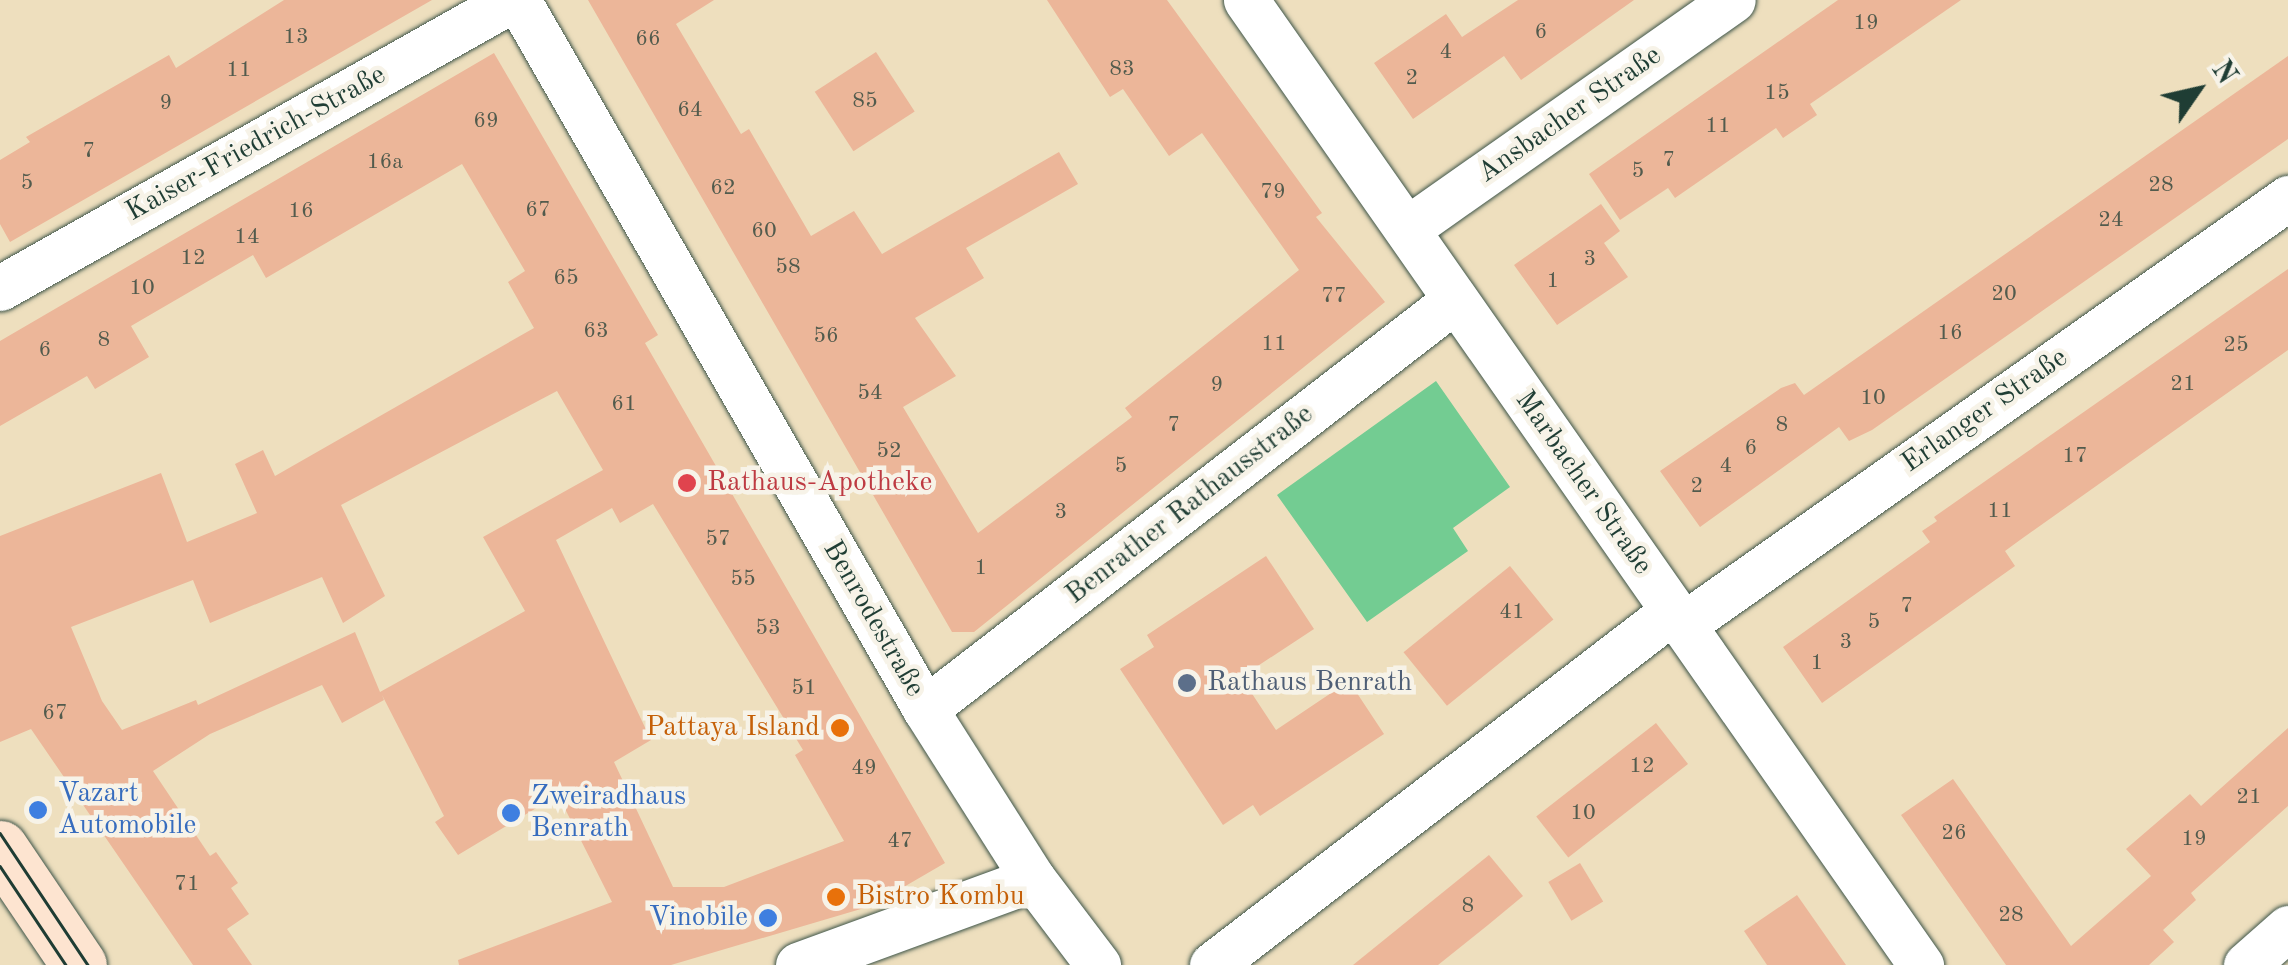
<!DOCTYPE html>
<html>
<head>
<meta charset="utf-8">
<style>
	body { margin:0 }
	#map { position:relative; width:2288px; height:965px; overflow:hidden; background:#eedfbe; font-family:"Old Standard TT",serif }
	div>[style] { position:absolute }
	.green>* { inset:0; background:#73cc92 }
	.building>* { inset:0; background:#ecb699; transform-origin:0 0 }
	.roads { filter:drop-shadow(0 0 2px #3e5549) drop-shadow(0 0 2px #3e5549) }
	.street>* { height:45px; margin:-22.5px; padding:0 22.5px; transform-origin:22.5px; border-radius:22.5px; background:#fff }
	.secondary>* { height:55px; margin:-27.5px; padding:0 27.5px; transform-origin:27.5px; border-radius:27.5px; background:#fde4d0 }
	.tram>* { height:2.5px; margin:-1.25px; padding:0 1.25px; transform-origin:1.25px; border-radius:1.25px; background:#1f3d34 }
	.dots>* { width:28px; height:28px; translate:-50% -50%; box-sizing:border-box; border:5px solid #f7f3e8; border-radius:50% }
	span { translate:-50% -50%; white-space:nowrap; text-align:center; line-height:1.15; -webkit-text-stroke:9px #f7f3e8; paint-order:stroke }
	.number-label { font-size:22px; color:#525b4d }
	.number-label span { -webkit-text-stroke-width:0 }
	.street-label { font-size:28px; color:#1f3d34 }
	.health-label { font-size:28px; color:#be3a42 }
	.left { translate:0 -50%; text-align:left }
	.service-label { font-size:28px; color:#4e5e75 }
	.food-label { font-size:28px; color:#c56008 }
	.right { translate:-100% -50%; text-align:right }
	.shop-label { font-size:28px; color:#366cbe }
	.north { position:absolute; left:2148px; top:40px; width:100px; height:100px; -webkit-text-stroke:8px #f7f3e8; paint-order:stroke; rotate:56deg; font-size:28px; font-weight:700; line-height:40px; text-align:center; color:#1f3d34 }
	.north::after { content:''; display:block; margin:auto; width:35px; height:45px; background:#1f3d34; clip-path:polygon(50% 0,100% 100%,50% 72%,0 100%) }
</style>
</head>
<body>
<div id="map">
	<div class="green">
		<div style="clip-path:polygon(1436px 381px,1510px 487px,1453px 528px,1468px 551px,1367px 622px,1277px 495px)"></div>
	</div>
	<div class="building">
		<div style="clip-path:polygon(284px 0,432px 0,10px 242px,0 224px,0 160px,30px 142px,26px 137px,169px 55px,176px 68px)"></div>
		<div style="clip-path:polygon(588px 0,714px 0,676px 24px,741px 134px,749px 129px,811px 236px,854px 211px,882px 254px,1059px 152px,1078px 184px,966px 248px,984px 278px,915px 318px,956px 376px,903px 407px,978px 533px,1132px 417px,1125px 408px,1299px 270px,1202px 133px,1169px 156px,1123px 89px,1110px 97px,1047px 0,1167px 0,1322px 213px,1316px 217px,1385px 302px,974px 632px,952px 632px)"></div>
		<div style="clip-path:polygon(1518px 0,1634px 0,1521px 80px,1504px 56px,1413px 119px,1374px 63px,1446px 14px,1462px 37px)"></div>
		<div style="clip-path:polygon(1838px 0,1961px 0,1810px 104px,1817px 115px,1783px 138px,1776px 128px,1675px 198px,1668px 188px,1620px 220px,1589px 174px)"></div>
		<div style="left:876px;top:52px;width:71px;height:73px;rotate:57deg"></div>
		<div style="clip-path:polygon(evenodd,494px 53px,658px 335px,645px 343px,945px 863px,871px 906px,671px 965px,459px 965px,458px 960px,612px 902px,558px 795px,458px 855px,435px 822px,444px 816px,382px 695px,384px 700px,342px 723px,322px 685px,210px 734px,153px 771px,210px 856px,216px 852px,238px 883px,231px 888px,249px 914px,227px 929px,252px 965px,193px 965px,31px 729px,0 742px,0 536px,161px 473px,187px 542px,257px 513px,235px 464px,263px 450px,275px 476px,534px 328px,508px 282px,525px 271px,462px 164px,266px 278px,253px 255px,131px 326px,149px 357px,95px 389px,87px 376px,0 426px,0 341px,494px 53px,557px 391px,603px 470px,483px 537px,525px 611px,380px 692px,355px 632px,198px 705px,196px 700px,122px 730px,102px 701px,71px 627px,193px 580px,210px 623px,322px 577px,343px 623px,385px 596px,341px 505px,557px 391px,494px 53px,653px 504px,803px 750px,795px 755px,844px 841px,724px 887px,673px 887px,614px 762px,651px 740px,556px 540px,612px 508px,620px 523px,653px 504px)"></div>
		<div style="clip-path:polygon(2288px 56px,2288px 139px,1872px 430px,1849px 441px,1839px 427px,1700px 527px,1660px 471px,1781px 388px,1795px 383px,1804px 395px)"></div>
		<div style="clip-path:polygon(1601px 204px,1620px 231px,1604px 243px,1628px 277px,1557px 325px,1514px 265px)"></div>
		<div style="clip-path:polygon(2288px 269px,2288px 350px,2020px 540px,2005px 551px,2015px 566px,1822px 703px,1783px 647px,1930px 542px,1922px 531px,1937px 521px,1934px 517px)"></div>
		<div style="clip-path:polygon(1266px 556px,1314px 629px,1241px 677px,1276px 730px,1349px 681px,1384px 734px,1260px 816px,1253px 805px,1223px 825px,1120px 669px,1154px 647px,1147px 635px)"></div>
		<div style="left:1510px;top:566px;width:69px;height:137px;rotate:51deg"></div>
		<div style="left:1656px;top:723px;width:52px;height:152px;rotate:52deg"></div>
		<div style="clip-path:polygon(2288px 728px,2288px 806px,2191px 893px,2196px 900px,2163px 930px,2174px 942px,2149px 965px,2006px 965px,1901px 815px,1953px 779px,2071px 946px,2151px 876px,2126px 849px,2190px 794px,2201px 806px)"></div>
		<div style="clip-path:polygon(1489px 855px,1523px 896px,1488px 925px,1438px 965px,1353px 965px)"></div>
		<div style="left:1580px;top:863px;width:45px;height:37px;rotate:59deg"></div>
		<div style="clip-path:polygon(1797px 895px,1846px 965px,1767px 965px,1744px 931px)"></div>
	</div>
	<div class="roads">
		<div class="street">
			<div style="left:518px;top:0;width:818px;rotate:60.14deg"></div>
			<div style="left:925px;top:709px;width:201px;rotate:57.6deg"></div>
			<div style="left:1033px;top:879px;width:108px;rotate:52.9deg"></div>
			<div style="left:1246px;top:0;width:1178px;rotate:55.03deg"></div>
			<div style="left:1407px;top:229px;width:398px;rotate:-35.1deg"></div>
			<div style="left:0;top:288px;width:587px;rotate:-29.36deg"></div>
			<div style="left:1683px;top:625px;width:741px;rotate:-35.21deg"></div>
			<div style="left:925px;top:709px;width:669px;rotate:-37.66deg"></div>
			<div style="left:798px;top:965px;width:250px;rotate:-20.1deg"></div>
			<div style="left:1212px;top:965px;width:581px;rotate:-37.52deg"></div>
			<div style="left:2246px;top:965px;width:56px;rotate:-41.4deg"></div>
		</div>
		<div class="secondary">
			<div style="left:0;top:848px;width:141px;rotate:56deg"></div>
		</div>
	</div>
	<div class="tram">
		<div style="left:0;top:833px;width:159px;rotate:56.3deg"></div>
		<div style="left:0;top:866px;width:119px;rotate:56.3deg"></div>
	</div>
	<div class="dots">
		<div style="left:687px;top:483px;background:#e0444e"></div>
		<div style="left:1187px;top:683px;background:#5c6f8a"></div>
		<div style="left:840px;top:728px;background:#e8710a"></div>
		<div style="left:38px;top:810px;background:#3f7fe0"></div>
		<div style="left:511px;top:813px;background:#3f7fe0"></div>
		<div style="left:836px;top:897px;background:#e8710a"></div>
		<div style="left:768px;top:918px;background:#3f7fe0"></div>
	</div>
	<div class="number-label">
		<span style="left:1866px;top:24px">19</span>
		<span style="left:1541px;top:33px">6</span>
		<span style="left:296px;top:38px">13</span>
		<span style="left:648px;top:40px">66</span>
		<span style="left:1446px;top:53px">4</span>
		<span style="left:1122px;top:70px">83</span>
		<span style="left:239px;top:71px">11</span>
		<span style="left:1412px;top:79px">2</span>
		<span style="left:1777px;top:94px">15</span>
		<span style="left:865px;top:102px">85</span>
		<span style="left:166px;top:104px">9</span>
		<span style="left:690px;top:111px">64</span>
		<span style="left:486px;top:122px">69</span>
		<span style="left:1718px;top:127px">11</span>
		<span style="left:89px;top:152px">7</span>
		<span style="left:1669px;top:161px">7</span>
		<span style="left:385px;top:163px">16a</span>
		<span style="left:1638px;top:172px">5</span>
		<span style="left:27px;top:184px">5</span>
		<span style="left:2161px;top:186px">28</span>
		<span style="left:723px;top:189px">62</span>
		<span style="left:1273px;top:193px">79</span>
		<span style="left:538px;top:211px">67</span>
		<span style="left:301px;top:212px">16</span>
		<span style="left:2111px;top:221px">24</span>
		<span style="left:764px;top:232px">60</span>
		<span style="left:247px;top:238px">14</span>
		<span style="left:193px;top:259px">12</span>
		<span style="left:1590px;top:260px">3</span>
		<span style="left:788px;top:268px">58</span>
		<span style="left:566px;top:279px">65</span>
		<span style="left:1553px;top:282px">1</span>
		<span style="left:142px;top:289px">10</span>
		<span style="left:2004px;top:295px">20</span>
		<span style="left:1334px;top:297px">77</span>
		<span style="left:596px;top:332px">63</span>
		<span style="left:1950px;top:334px">16</span>
		<span style="left:826px;top:337px">56</span>
		<span style="left:104px;top:341px">8</span>
		<span style="left:1274px;top:345px">11</span>
		<span style="left:2236px;top:346px">25</span>
		<span style="left:45px;top:351px">6</span>
		<span style="left:2183px;top:385px">21</span>
		<span style="left:1217px;top:386px">9</span>
		<span style="left:870px;top:394px">54</span>
		<span style="left:1873px;top:399px">10</span>
		<span style="left:624px;top:405px">61</span>
		<span style="left:1174px;top:426px">7</span>
		<span style="left:1782px;top:426px">8</span>
		<span style="left:1751px;top:449px">6</span>
		<span style="left:889px;top:452px">52</span>
		<span style="left:2075px;top:457px">17</span>
		<span style="left:1121px;top:467px">5</span>
		<span style="left:1726px;top:467px">4</span>
		<span style="left:1697px;top:487px">2</span>
		<span style="left:2000px;top:512px">11</span>
		<span style="left:1061px;top:513px">3</span>
		<span style="left:718px;top:540px">57</span>
		<span style="left:981px;top:569px">1</span>
		<span style="left:743px;top:580px">55</span>
		<span style="left:1907px;top:607px">7</span>
		<span style="left:1512px;top:613px">41</span>
		<span style="left:1874px;top:623px">5</span>
		<span style="left:768px;top:629px">53</span>
		<span style="left:1846px;top:643px">3</span>
		<span style="left:1817px;top:664px">1</span>
		<span style="left:804px;top:689px">51</span>
		<span style="left:55px;top:714px">67</span>
		<span style="left:1642px;top:767px">12</span>
		<span style="left:864px;top:769px">49</span>
		<span style="left:2249px;top:798px">21</span>
		<span style="left:1583px;top:814px">10</span>
		<span style="left:1954px;top:834px">26</span>
		<span style="left:2194px;top:840px">19</span>
		<span style="left:900px;top:842px">47</span>
		<span style="left:187px;top:885px">71</span>
		<span style="left:1468px;top:907px">8</span>
		<span style="left:2011px;top:916px">28</span>
	</div>
	<div class="street-label">
		<span style="left:1570px;top:115px;rotate:-35deg">Ansbacher Straße</span>
		<span style="left:256px;top:144px;rotate:-29deg">Kaiser-Friedrich-Straße</span>
		<span style="left:1985px;top:411px;rotate:-35deg">Erlanger Straße</span>
		<span style="left:1583px;top:483px;rotate:55deg">Marbacher Straße</span>
		<span style="left:1190px;top:505px;rotate:-38deg">Benrather Rathausstraße</span>
		<span style="left:873px;top:619px;rotate:60deg">Benrodestraße</span>
	</div>
	<div class="health-label">
		<span class="left" style="left:707px;top:483px">Rathaus-Apotheke</span>
	</div>
	<div class="service-label">
		<span class="left" style="left:1207px;top:683px">Rathaus Benrath</span>
	</div>
	<div class="food-label">
		<span class="right" style="left:820px;top:728px">Pattaya Island</span>
		<span class="left" style="left:856px;top:897px">Bistro Kombu</span>
	</div>
	<div class="shop-label">
		<span class="left" style="left:58px;top:810px">Vazart<br>Automobile</span>
		<span class="left" style="left:531px;top:813px">Zweiradhaus<br>Benrath</span>
		<span class="right" style="left:748px;top:918px">Vinobile</span>
	</div>
	<div class="north">N</div>
</div>
</body>
</html>
